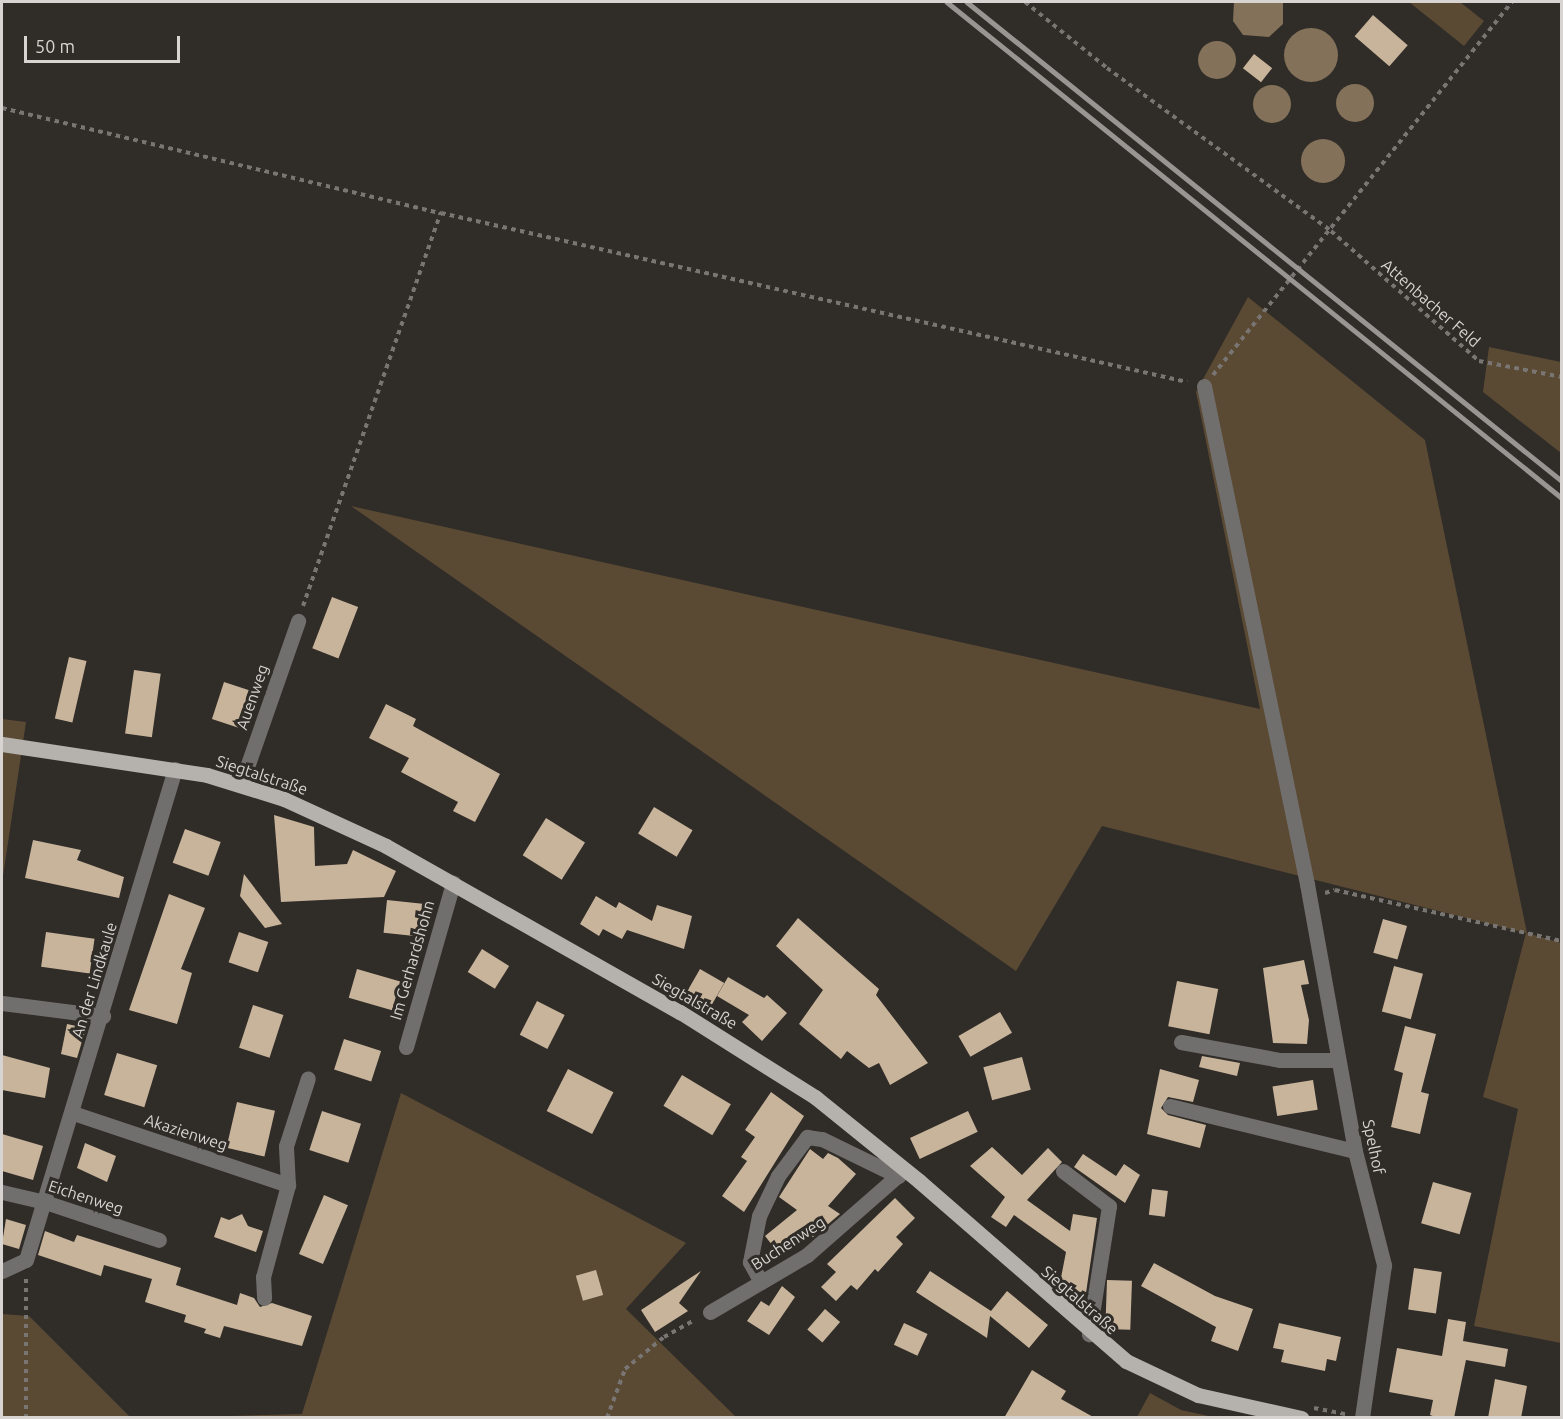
<!DOCTYPE html>
<html>
<head>
<meta charset="utf-8">
<style>
	body { margin:0 }
	#map { position:relative; width:1563px; height:1419px; overflow:hidden; background:#302c28; font-family:Ubuntu,sans-serif }
	div>[style] { position:absolute }
	.green>* { inset:0; background:#5a4a34 }
	.water>* { inset:0; background:#837159 }
	.round { border-radius:50% }
	.building>* { inset:0; background:#c8b49b; transform-origin:0 0 }
	.path>* { height:4px; margin-top:-2px; transform-origin:0; background:repeating-linear-gradient(90deg,#797572 0 4.5px,transparent 0 9px) }
	.minor>* { height:15px; margin:-7.5px; padding:0 7.5px; transform-origin:7.5px; border-radius:7.5px; background:#716f6d }
	.major>* { height:15px; margin:-7.5px; padding:0 7.5px; transform-origin:7.5px; border-radius:7.5px; background:#b5b1ac }
	.rail>* { height:4.5px; margin:-2.25px; padding:0 2.25px; transform-origin:2.25px; border-radius:2.25px; background:#999592 }
	span { translate:-50% -50%; white-space:nowrap; text-align:center; line-height:1.15; -webkit-text-stroke:6px #302c28; paint-order:stroke }
	.street-label { font-size:16px; color:#d7d4d1 }
	.frame { position:absolute; inset:0; border:3px solid #d7d4d1; pointer-events:none }
	.scale { position:absolute; left:24px; top:36px; width:156px; height:27px; box-sizing:border-box; border:3px solid #d7d4d1; border-top:0; padding-left:8px; font-size:18px; line-height:21px; white-space:nowrap; color:#d7d4d1; -webkit-text-stroke:4px #302c28; paint-order:stroke }
</style>
</head>
<body>
<div id="map">
	<div class="green">
		<div style="clip-path:polygon(1409px 2px,1460px 2px,1484px 21px,1464px 46px)"></div>
		<div style="clip-path:polygon(1248px 297px,1425px 440px,1527px 933px,1561px 943px,1561px 1343px,1474px 1326px,1518px 1109px,1483px 1097px,1526px 933px,1102px 826px,1016px 971px,351px 506px,1260px 709px,1196px 392px)"></div>
		<div style="clip-path:polygon(1489px 347px,1561px 362px,1561px 453px,1483px 392px)"></div>
		<div style="clip-path:polygon(2px 719px,26px 722px,2px 883px)"></div>
		<div style="clip-path:polygon(401px 1093px,686px 1243px,626px 1309px,736px 1417px,158px 1418px,302px 1414px)"></div>
		<div style="clip-path:polygon(2px 1314px,29px 1316px,130px 1417px,2px 1417px)"></div>
		<div style="clip-path:polygon(1150px 1393px,1181px 1410px,1213px 1417px,1137px 1417px)"></div>
	</div>
	<div class="water">
		<div style="clip-path:polygon(1234px 2px,1283px 2px,1283px 24px,1269px 37px,1243px 35px,1233px 21px)"></div>
		<div class="round" style="left:1284px;top:28px;width:54px;height:54px"></div>
		<div class="round" style="left:1198px;top:41px;width:38px;height:38px"></div>
		<div class="round" style="left:1336px;top:84px;width:38px;height:38px"></div>
		<div class="round" style="left:1253px;top:85px;width:38px;height:38px"></div>
		<div class="round" style="left:1301px;top:139px;width:44px;height:44px"></div>
	</div>
	<div class="building">
		<div style="left:1373px;top:15px;width:46px;height:28px;rotate:41deg"></div>
		<div style="left:1254px;top:54px;width:23px;height:18px;rotate:38deg"></div>
		<div style="left:332px;top:597px;width:28px;height:55px;rotate:21deg"></div>
		<div style="left:69px;top:657px;width:18px;height:63px;rotate:13deg"></div>
		<div style="left:134px;top:670px;width:27px;height:64px;rotate:8deg"></div>
		<div style="left:224px;top:682px;width:35px;height:39px;rotate:18deg"></div>
		<div style="clip-path:polygon(386px 704px,416px 719px,413px 726px,500px 774px,475px 822px,453px 811px,458px 802px,401px 772px,409px 758px,369px 738px)"></div>
		<div style="left:654px;top:807px;width:45px;height:31px;rotate:31deg"></div>
		<div style="clip-path:polygon(274px 815px,314px 827px,315px 866px,347px 864px,353px 850px,396px 871px,384px 897px,281px 902px)"></div>
		<div style="left:546px;top:818px;width:46px;height:44px;rotate:32deg"></div>
		<div style="left:185px;top:829px;width:38px;height:36px;rotate:20deg"></div>
		<div style="clip-path:polygon(33px 840px,81px 850px,77px 860px,124px 877px,119px 898px,25px 878px)"></div>
		<div style="clip-path:polygon(244px 874px,282px 924px,265px 928px,240px 896px)"></div>
		<div style="clip-path:polygon(169px 894px,205px 908px,181px 969px,192px 973px,177px 1024px,129px 1010px)"></div>
		<div style="clip-path:polygon(596px 896px,616px 908px,619px 902px,652px 921px,657px 905px,692px 916px,684px 949px,627px 930px,622px 939px,603px 929px,599px 936px,580px 924px)"></div>
		<div style="left:387px;top:900px;width:38px;height:33px;rotate:6deg"></div>
		<div style="clip-path:polygon(798px 918px,879px 989px,876px 995px,928px 1063px,890px 1085px,879px 1063px,869px 1068px,847px 1051px,841px 1059px,799px 1024px,823px 990px,776px 946px)"></div>
		<div style="left:1383px;top:919px;width:25px;height:35px;rotate:16deg"></div>
		<div style="left:46px;top:932px;width:49px;height:35px;rotate:8deg"></div>
		<div style="left:239px;top:932px;width:31px;height:32px;rotate:19deg"></div>
		<div style="left:482px;top:949px;width:32px;height:27px;rotate:32deg"></div>
		<div style="clip-path:polygon(1304px 960px,1309px 984px,1301px 985px,1309px 1020px,1307px 1044px,1273px 1043px,1263px 968px)"></div>
		<div style="left:1394px;top:966px;width:30px;height:47px;rotate:15deg"></div>
		<div style="left:357px;top:969px;width:45px;height:30px;rotate:16deg"></div>
		<div style="left:700px;top:969px;width:28px;height:25px;rotate:30deg"></div>
		<div style="clip-path:polygon(728px 977px,764px 998px,767px 995px,787px 1013px,762px 1041px,742px 1022px,749px 1015px,717px 996px)"></div>
		<div style="left:1177px;top:981px;width:42px;height:46px;rotate:11deg"></div>
		<div style="left:537px;top:1001px;width:31px;height:38px;rotate:27deg"></div>
		<div style="left:253px;top:1005px;width:32px;height:45px;rotate:18deg"></div>
		<div style="left:1000px;top:1012px;width:24px;height:48px;rotate:60deg"></div>
		<div style="clip-path:polygon(67px 1024px,86px 1028px,77px 1058px,61px 1054px)"></div>
		<div style="clip-path:polygon(1405px 1026px,1436px 1034px,1421px 1092px,1429px 1094px,1420px 1134px,1391px 1127px,1403px 1073px,1394px 1070px)"></div>
		<div style="left:344px;top:1039px;width:39px;height:32px;rotate:18deg"></div>
		<div style="left:117px;top:1053px;width:42px;height:44px;rotate:17deg"></div>
		<div style="clip-path:polygon(2px 1055px,50px 1068px,45px 1098px,2px 1090px)"></div>
		<div style="clip-path:polygon(1202px 1056px,1240px 1063px,1237px 1076px,1199px 1067px)"></div>
		<div style="left:1022px;top:1057px;width:34px;height:40px;rotate:75deg"></div>
		<div style="left:568px;top:1069px;width:51px;height:47px;rotate:27deg"></div>
		<div style="clip-path:polygon(1160px 1069px,1199px 1080px,1193px 1102px,1168px 1097px,1161px 1108px,1168px 1115px,1206px 1125px,1200px 1148px,1147px 1134px)"></div>
		<div style="left:682px;top:1075px;width:57px;height:36px;rotate:31deg"></div>
		<div style="left:1313px;top:1080px;width:30px;height:41px;rotate:81deg"></div>
		<div style="clip-path:polygon(771px 1092px,804px 1116px,744px 1212px,722px 1196px,747px 1161px,741px 1157px,755px 1137px,745px 1130px)"></div>
		<div style="left:237px;top:1102px;width:39px;height:47px;rotate:13deg"></div>
		<div style="left:322px;top:1111px;width:41px;height:41px;rotate:18deg"></div>
		<div style="left:968px;top:1111px;width:23px;height:64px;rotate:65deg"></div>
		<div style="clip-path:polygon(2px 1134px,43px 1146px,33px 1180px,2px 1171px)"></div>
		<div style="clip-path:polygon(85px 1143px,116px 1156px,107px 1182px,77px 1168px)"></div>
		<div style="clip-path:polygon(992px 1147px,1022px 1175px,1048px 1148px,1062px 1162px,1027px 1200px,1070px 1231px,1073px 1214px,1097px 1218px,1086px 1293px,1059px 1288px,1066px 1252px,1014px 1215px,1006px 1227px,991px 1217px,1005px 1197px,970px 1166px)"></div>
		<div style="clip-path:polygon(810px 1149px,823px 1159px,828px 1153px,838px 1158px,856px 1174px,828px 1206px,840px 1214px,813px 1237px,807px 1233px,780px 1255px,765px 1236px,797px 1210px,779px 1197px)"></div>
		<div style="clip-path:polygon(1083px 1154px,1116px 1176px,1124px 1164px,1140px 1175px,1125px 1203px,1074px 1167px)"></div>
		<div style="left:1433px;top:1182px;width:40px;height:43px;rotate:16deg"></div>
		<div style="left:1152px;top:1189px;width:16px;height:26px;rotate:7deg"></div>
		<div style="left:324px;top:1195px;width:26px;height:64px;rotate:23deg"></div>
		<div style="clip-path:polygon(895px 1198px,915px 1218px,896px 1237px,903px 1244px,878px 1272px,875px 1269px,857px 1290px,851px 1285px,836px 1301px,821px 1287px,836px 1272px,827px 1264px)"></div>
		<div style="clip-path:polygon(242px 1214px,248px 1226px,263px 1231px,256px 1252px,214px 1237px,221px 1217px,229px 1220px)"></div>
		<div style="clip-path:polygon(6px 1219px,26px 1225px,19px 1249px,2px 1244px)"></div>
		<div style="clip-path:polygon(45px 1231px,74px 1242px,77px 1235px,181px 1268px,176px 1285px,237px 1305px,240px 1293px,254px 1298px,260px 1307px,272px 1303px,312px 1316px,302px 1346px,224px 1326px,220px 1338px,204px 1333px,206px 1329px,184px 1322px,186px 1315px,145px 1302px,152px 1279px,104px 1265px,101px 1276px,38px 1255px)"></div>
		<div style="clip-path:polygon(1154px 1263px,1215px 1296px,1253px 1309px,1238px 1351px,1211px 1341px,1216px 1327px,1141px 1286px)"></div>
		<div style="left:1414px;top:1268px;width:28px;height:42px;rotate:8deg"></div>
		<div style="left:596px;top:1270px;width:26px;height:21px;rotate:74deg"></div>
		<div style="clip-path:polygon(701px 1271px,679px 1303px,688px 1311px,655px 1332px,641px 1310px)"></div>
		<div style="clip-path:polygon(930px 1271px,991px 1311px,1007px 1291px,1048px 1325px,1029px 1348px,990px 1316px,987px 1338px,916px 1292px)"></div>
		<div style="left:1107px;top:1280px;width:25px;height:49px;rotate:2deg"></div>
		<div style="clip-path:polygon(782px 1286px,795px 1297px,769px 1335px,747px 1321px,761px 1301px,769px 1306px)"></div>
		<div style="left:825px;top:1309px;width:20px;height:27px;rotate:41deg"></div>
		<div style="clip-path:polygon(1448px 1319px,1466px 1322px,1463px 1341px,1508px 1349px,1505px 1367px,1466px 1360px,1454px 1418px,1438px 1418px,1430px 1415px,1433px 1400px,1389px 1392px,1397px 1348px,1442px 1356px)"></div>
		<div style="left:904px;top:1323px;width:26px;height:24px;rotate:25deg"></div>
		<div style="clip-path:polygon(1279px 1323px,1341px 1337px,1336px 1361px,1327px 1359px,1325px 1371px,1281px 1362px,1284px 1350px,1273px 1348px)"></div>
		<div style="clip-path:polygon(1032px 1370px,1066px 1391px,1061px 1399px,1095px 1418px,1004px 1418px)"></div>
		<div style="clip-path:polygon(1495px 1379px,1527px 1386px,1521px 1418px,1488px 1418px)"></div>
	</div>
	<div class="path">
		<div style="left:1025px;top:2px;width:105px;rotate:38.8deg"></div>
		<div style="left:1107px;top:68px;width:277px;rotate:36deg"></div>
		<div style="left:1331px;top:231px;width:197px;rotate:41.3deg"></div>
		<div style="left:1479px;top:361px;width:85px;rotate:10.9deg"></div>
		<div style="left:2px;top:108px;width:451px;rotate:13.5deg"></div>
		<div style="left:441px;top:213px;width:765px;rotate:12.76deg"></div>
		<div style="left:1213px;top:375px;width:478px;rotate:-51.3deg"></div>
		<div style="left:303px;top:606px;width:417px;rotate:-70.7deg"></div>
		<div style="left:1325px;top:893px;width:10px;rotate:-17deg"></div>
		<div style="left:1335px;top:890px;width:233px;rotate:12.7deg"></div>
		<div style="left:26px;top:1279px;width:139px;rotate:90deg"></div>
		<div style="left:1314px;top:1408px;width:32px;rotate:11deg"></div>
		<div style="left:607px;top:1418px;width:52px;rotate:-69.8deg"></div>
		<div style="left:625px;top:1369px;width:50px;rotate:-39.4deg"></div>
		<div style="left:664px;top:1337px;width:35px;rotate:-29deg"></div>
	</div>
	<div class="minor">
		<div style="left:1204px;top:386px;width:509px;rotate:78.31deg"></div>
		<div style="left:1307px;top:884px;width:271px;rotate:79.8deg"></div>
		<div style="left:1355px;top:1151px;width:118px;rotate:75.7deg"></div>
		<div style="left:1384px;top:1265px;width:155px;rotate:98.2deg"></div>
		<div style="left:241px;top:784px;width:173px;rotate:-70.7deg"></div>
		<div style="left:2px;top:1003px;width:102px;rotate:7.3deg"></div>
		<div style="left:1181px;top:1042px;width:101px;rotate:10.3deg"></div>
		<div style="left:1280px;top:1060px;width:58px"></div>
		<div style="left:406px;top:1047px;width:171px;rotate:-74deg"></div>
		<div style="left:1170px;top:1106px;width:190px;rotate:13.7deg"></div>
		<div style="left:73px;top:1113px;width:227px;rotate:18.5deg"></div>
		<div style="left:288px;top:1185px;width:95px;rotate:105.2deg"></div>
		<div style="left:263px;top:1277px;width:21px;rotate:87deg"></div>
		<div style="left:1063px;top:1171px;width:58px;rotate:37.3deg"></div>
		<div style="left:1109px;top:1206px;width:130px;rotate:98.9deg"></div>
		<div style="left:288px;top:1185px;width:39px;rotate:-93deg"></div>
		<div style="left:286px;top:1146px;width:71px;rotate:-72.1deg"></div>
		<div style="left:2px;top:1192px;width:44px;rotate:13.1deg"></div>
		<div style="left:45px;top:1202px;width:120px;rotate:18.4deg"></div>
		<div style="left:2px;top:1271px;width:26px;rotate:-25deg"></div>
		<div style="left:26px;top:1260px;width:513px;rotate:-73.12deg"></div>
		<div style="left:761px;top:1282px;width:23px;rotate:-119deg"></div>
		<div style="left:750px;top:1262px;width:47px;rotate:-78.9deg"></div>
		<div style="left:759px;top:1216px;width:44px;rotate:-64.6deg"></div>
		<div style="left:778px;top:1176px;width:49px;rotate:-53.4deg"></div>
		<div style="left:807px;top:1137px;width:15px;rotate:8deg"></div>
		<div style="left:822px;top:1139px;width:85px;rotate:26deg"></div>
		<div style="left:710px;top:1312px;width:113px;rotate:-30.4deg"></div>
		<div style="left:807px;top:1255px;width:128px;rotate:-41.2deg"></div>
	</div>
	<div class="major">
		<div style="left:2px;top:744px;width:207px;rotate:8.6deg"></div>
		<div style="left:207px;top:775px;width:81px;rotate:17.3deg"></div>
		<div style="left:284px;top:799px;width:112px;rotate:24.7deg"></div>
		<div style="left:386px;top:846px;width:338px;rotate:29.5deg"></div>
		<div style="left:680px;top:1012px;width:160px;rotate:32.2deg"></div>
		<div style="left:815px;top:1097px;width:134px;rotate:38.9deg"></div>
		<div style="left:919px;top:1181px;width:274px;rotate:41deg"></div>
		<div style="left:1126px;top:1361px;width:80px;rotate:25.3deg"></div>
		<div style="left:1198px;top:1395px;width:106px;rotate:12.6deg"></div>
	</div>
	<div class="rail">
		<div style="left:947px;top:2px;width:790px;rotate:38.89deg"></div>
		<div style="left:967px;top:2px;width:764px;rotate:38.84deg"></div>
	</div>
	<div class="street-label">
		<span style="left:1431px;top:303px;rotate:41deg">Attenbacher Feld</span>
		<span style="left:252px;top:697px;rotate:-71deg">Auenweg</span>
		<span style="left:262px;top:775px;rotate:18deg">Siegtalstraße</span>
		<span style="left:412px;top:960px;rotate:-74deg">Im Gerhardshohn</span>
		<span style="left:94px;top:980px;rotate:-73deg">An der Lindkaule</span>
		<span style="left:695px;top:1001px;rotate:30deg">Siegtalstraße</span>
		<span style="left:186px;top:1132px;rotate:18deg">Akazienweg</span>
		<span style="left:1374px;top:1147px;rotate:78deg">Spelhof</span>
		<span style="left:86px;top:1197px;rotate:18deg">Eichenweg</span>
		<span style="left:788px;top:1243px;rotate:-33deg">Buchenweg</span>
		<span style="left:1080px;top:1300px;rotate:41deg">Siegtalstraße</span>
	</div>
	<div class="frame"></div>
	<div class="scale">50 m</div>
</div>
</body>
</html>
